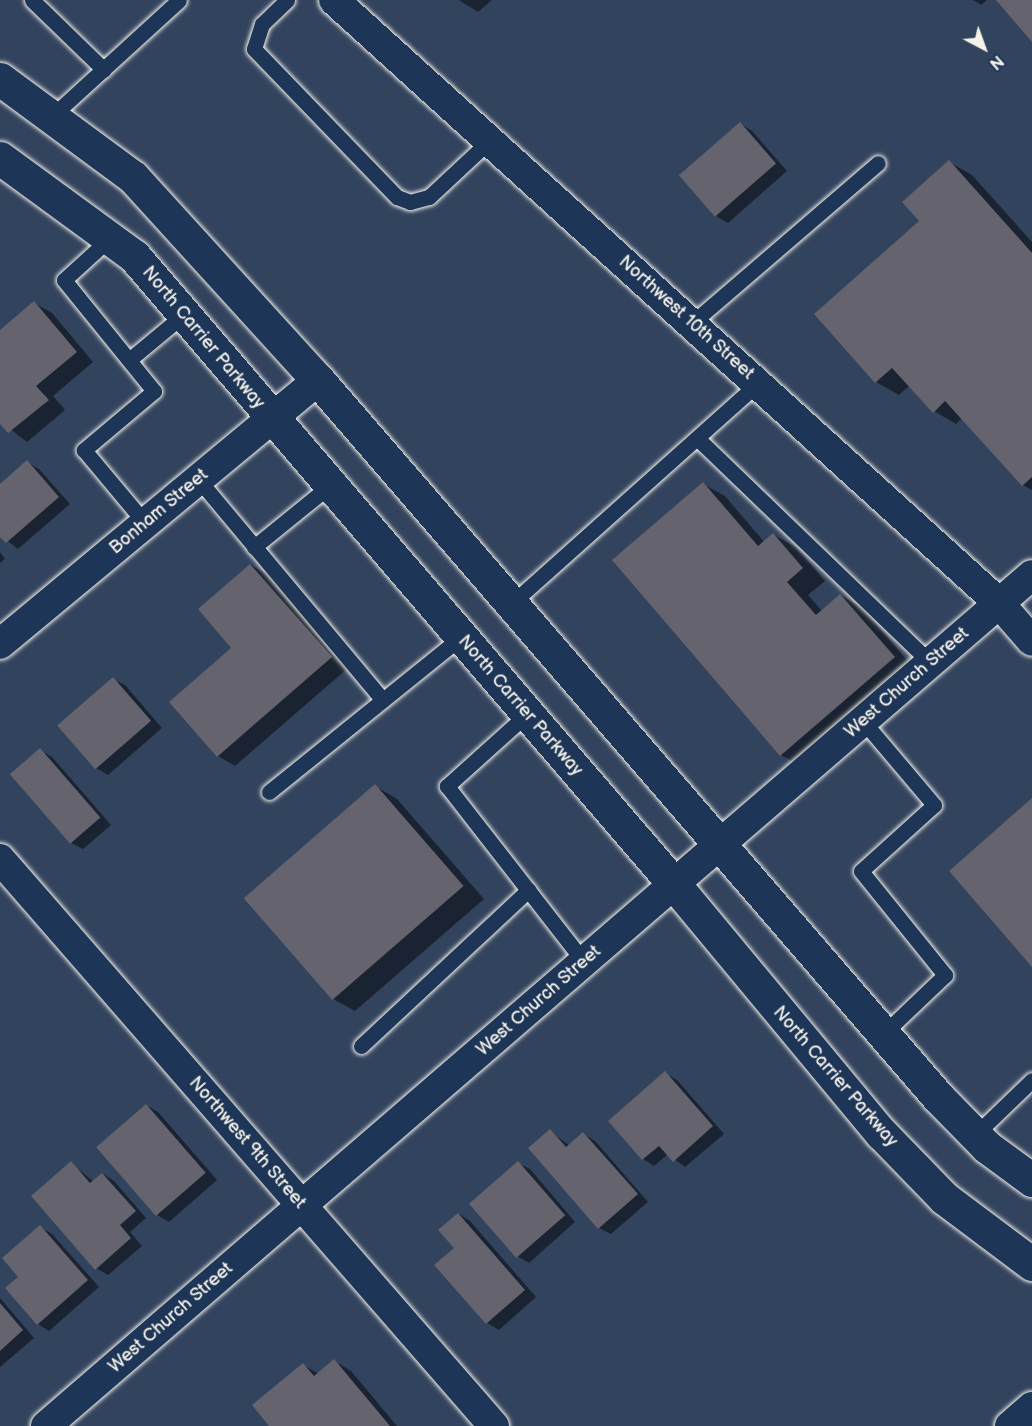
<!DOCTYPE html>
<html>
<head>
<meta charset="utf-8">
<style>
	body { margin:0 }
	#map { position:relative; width:1032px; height:1426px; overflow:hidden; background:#32435e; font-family:"Balsamiq Sans",sans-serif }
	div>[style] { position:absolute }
	.shadow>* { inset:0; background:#0007 }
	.building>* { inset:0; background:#64636e; transform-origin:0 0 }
	.roads { filter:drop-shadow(0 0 2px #f4f1e8) drop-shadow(0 0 2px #f4f1e8) }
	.lane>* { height:15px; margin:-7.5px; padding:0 7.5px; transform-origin:7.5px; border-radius:7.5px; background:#1d3557 }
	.street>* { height:30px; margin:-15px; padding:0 15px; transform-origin:15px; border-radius:15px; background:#1d3557 }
	.secondary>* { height:33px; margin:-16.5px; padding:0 16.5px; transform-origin:16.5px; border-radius:16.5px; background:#1d3557 }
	span { translate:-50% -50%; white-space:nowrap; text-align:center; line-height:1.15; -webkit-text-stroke:4.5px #1d3557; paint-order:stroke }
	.street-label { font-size:18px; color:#f4f1e8 }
	.north { position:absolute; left:954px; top:18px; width:60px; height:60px; -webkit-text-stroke:4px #1d3557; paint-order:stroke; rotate:139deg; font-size:16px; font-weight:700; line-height:24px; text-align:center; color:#f4f1e8 }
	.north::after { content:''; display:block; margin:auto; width:21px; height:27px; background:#f4f1e8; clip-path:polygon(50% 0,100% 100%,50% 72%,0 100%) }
</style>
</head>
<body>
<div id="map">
	<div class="shadow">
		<div style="clip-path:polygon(459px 0,492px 0,478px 12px)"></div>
		<div style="clip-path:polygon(973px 0,987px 0,981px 5px)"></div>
		<div style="clip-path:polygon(741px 124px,752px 131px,787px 171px,728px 223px,716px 216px)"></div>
		<div style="clip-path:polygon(949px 162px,972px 175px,1032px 242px,1032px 490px,1023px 485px,962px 418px,956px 424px,934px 411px,910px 385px,899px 395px,876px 382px,816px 315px,921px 221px)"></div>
		<div style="clip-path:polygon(34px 303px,52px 313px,93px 362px,53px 396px,65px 410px,27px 442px,0 421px,0 331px)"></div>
		<div style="clip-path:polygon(27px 462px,39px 469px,70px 504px,18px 549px,0 535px,0 486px)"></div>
		<div style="clip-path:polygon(703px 484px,725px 496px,765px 543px,774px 535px,796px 547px,825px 581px,808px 595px,822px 611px,840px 595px,863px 608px,916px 671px,804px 768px,781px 755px)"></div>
		<div style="clip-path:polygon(0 552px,5px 559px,0 563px)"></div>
		<div style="clip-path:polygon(251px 565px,268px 575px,348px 668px,235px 766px,218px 756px,233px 648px)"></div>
		<div style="clip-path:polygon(113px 679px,125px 685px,162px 728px,108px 775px,96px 768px)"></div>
		<div style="clip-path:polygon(40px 750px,52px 757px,111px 825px,83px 849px,71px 843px)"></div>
		<div style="clip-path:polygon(375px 786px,397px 799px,484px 899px,355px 1011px,333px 999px)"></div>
		<div style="clip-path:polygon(665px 1073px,677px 1080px,724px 1134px,685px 1167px,668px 1154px,654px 1166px,643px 1159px)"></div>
		<div style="clip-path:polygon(146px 1105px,158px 1112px,217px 1180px,169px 1222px,157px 1215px,98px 1147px)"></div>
		<div style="clip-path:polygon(550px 1131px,570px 1146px,584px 1134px,595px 1141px,648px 1202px,611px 1234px,599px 1228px)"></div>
		<div style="clip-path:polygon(71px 1163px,94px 1182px,103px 1174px,114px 1181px,146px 1218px,130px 1232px,142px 1246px,108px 1275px,96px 1268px)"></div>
		<div style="clip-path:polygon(518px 1163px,530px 1169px,575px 1222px,529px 1263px,517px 1256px)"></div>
		<div style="clip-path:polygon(459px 1214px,470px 1221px,536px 1297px,499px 1330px,487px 1323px,456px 1248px)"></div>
		<div style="clip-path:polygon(40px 1227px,52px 1234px,99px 1287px,49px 1331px,38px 1324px,20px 1277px)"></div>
		<div style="clip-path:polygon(0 1298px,34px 1338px,0 1367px)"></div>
		<div style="clip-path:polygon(334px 1361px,351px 1371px,397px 1426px,271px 1426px,303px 1365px,319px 1374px)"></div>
	</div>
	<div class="building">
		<div style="clip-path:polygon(996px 0,1032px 0,1032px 42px)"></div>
		<div style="left:740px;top:122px;width:55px;height:81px;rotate:49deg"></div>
		<div style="clip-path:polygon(949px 160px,1032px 253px,1032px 477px,1022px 486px,945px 401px,933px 413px,892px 368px,875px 383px,814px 314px,919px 221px,902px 202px)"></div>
		<div style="clip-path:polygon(34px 301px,77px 352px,36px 386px,49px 400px,8px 433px,0 424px,0 330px)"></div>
		<div style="clip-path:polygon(27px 460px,59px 497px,6px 543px,0 537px,0 484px)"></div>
		<div style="clip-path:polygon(703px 482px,758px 546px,773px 533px,803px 568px,787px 582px,816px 615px,840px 594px,895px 657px,780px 756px,612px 560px)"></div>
		<div style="clip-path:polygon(250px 564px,332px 657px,217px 757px,169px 702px,231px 648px,198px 609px)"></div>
		<div style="left:113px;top:677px;width:58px;height:74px;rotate:49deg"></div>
		<div style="left:40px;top:748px;width:92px;height:40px;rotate:49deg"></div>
		<div style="left:375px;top:784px;width:135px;height:174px;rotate:49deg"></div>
		<div style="clip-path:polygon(1032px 798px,1032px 967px,949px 871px)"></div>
		<div style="clip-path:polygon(665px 1071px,713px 1126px,673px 1162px,659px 1146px,642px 1160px,608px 1121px)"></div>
		<div style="left:146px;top:1104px;width:91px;height:66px;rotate:49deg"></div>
		<div style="clip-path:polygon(550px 1129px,566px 1147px,583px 1132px,638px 1194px,598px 1229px,528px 1148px)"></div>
		<div style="clip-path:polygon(71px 1161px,90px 1183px,102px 1173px,136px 1211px,120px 1225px,131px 1238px,95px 1270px,31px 1196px)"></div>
		<div style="left:518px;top:1161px;width:72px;height:65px;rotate:49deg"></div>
		<div style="clip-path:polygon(458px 1213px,525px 1290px,486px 1324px,434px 1265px,454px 1248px,438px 1230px)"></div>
		<div style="clip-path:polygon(40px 1225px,88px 1280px,37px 1325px,5px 1288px,18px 1277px,2px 1258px)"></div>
		<div style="clip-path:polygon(0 1303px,23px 1330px,0 1351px)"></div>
		<div style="clip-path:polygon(334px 1359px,390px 1426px,269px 1426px,252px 1405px,303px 1363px,314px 1376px)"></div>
	</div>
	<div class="roads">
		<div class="lane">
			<div style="left:32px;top:0;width:100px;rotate:44.2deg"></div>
			<div style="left:287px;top:0;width:35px;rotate:136deg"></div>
			<div style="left:262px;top:24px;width:26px;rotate:108deg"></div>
			<div style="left:254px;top:49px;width:206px;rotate:46deg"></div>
			<div style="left:397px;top:197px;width:14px;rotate:21deg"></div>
			<div style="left:410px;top:202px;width:20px;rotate:-15deg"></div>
			<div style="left:429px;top:197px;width:82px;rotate:-43deg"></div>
			<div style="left:51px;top:117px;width:173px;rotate:-42.4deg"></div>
			<div style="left:110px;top:238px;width:62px;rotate:137.6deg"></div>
			<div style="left:64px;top:280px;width:143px;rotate:51deg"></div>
			<div style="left:154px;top:391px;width:92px;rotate:139.9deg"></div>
			<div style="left:84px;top:450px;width:95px;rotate:50.1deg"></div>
			<div style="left:692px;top:323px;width:245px;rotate:-40.7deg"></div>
			<div style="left:129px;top:360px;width:70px;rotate:-39.8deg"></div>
			<div style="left:697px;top:438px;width:325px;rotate:43.9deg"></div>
			<div style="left:198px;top:479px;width:287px;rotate:50.1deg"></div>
			<div style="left:254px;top:547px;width:97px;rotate:-39.1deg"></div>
			<div style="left:512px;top:603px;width:330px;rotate:-41.8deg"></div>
			<div style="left:527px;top:714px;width:108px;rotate:138deg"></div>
			<div style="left:447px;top:786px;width:223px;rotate:52.1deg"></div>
			<div style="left:863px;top:721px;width:110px;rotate:49.8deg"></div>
			<div style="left:934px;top:805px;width:98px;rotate:137.9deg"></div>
			<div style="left:861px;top:871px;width:134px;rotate:51.1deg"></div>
			<div style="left:945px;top:975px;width:86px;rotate:136.4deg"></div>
			<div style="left:269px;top:792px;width:247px;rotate:-38.9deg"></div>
			<div style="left:361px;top:1046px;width:229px;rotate:-43deg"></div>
			<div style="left:975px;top:1135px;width:79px;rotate:-44deg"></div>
		</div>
		<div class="street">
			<div style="left:334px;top:0;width:898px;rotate:42.2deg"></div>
			<div style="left:999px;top:603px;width:50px;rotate:49deg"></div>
			<div style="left:0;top:644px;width:413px;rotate:-39.7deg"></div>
			<div style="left:0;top:859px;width:752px;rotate:48.94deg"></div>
			<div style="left:46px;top:1426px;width:1302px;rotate:-40.8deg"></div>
			<div style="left:1010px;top:1426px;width:29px;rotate:-41deg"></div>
		</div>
		<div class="secondary">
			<div style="left:0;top:79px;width:165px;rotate:36.4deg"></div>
			<div style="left:133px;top:177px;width:275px;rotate:47.7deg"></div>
			<div style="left:318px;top:380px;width:948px;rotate:49.15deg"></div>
			<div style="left:938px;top:1097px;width:70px;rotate:45.6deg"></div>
			<div style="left:987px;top:1147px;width:56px;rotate:36.3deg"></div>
			<div style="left:0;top:158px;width:166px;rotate:36.2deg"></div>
			<div style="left:134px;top:256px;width:828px;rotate:49.31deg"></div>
			<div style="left:674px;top:884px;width:324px;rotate:50.3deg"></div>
			<div style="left:881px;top:1133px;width:91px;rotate:45.9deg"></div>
			<div style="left:944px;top:1198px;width:110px;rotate:36.9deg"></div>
		</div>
	</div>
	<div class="street-label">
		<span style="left:686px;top:318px;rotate:42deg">Northwest 10th Street</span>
		<span style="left:203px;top:338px;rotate:50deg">North Carrier Parkway</span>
		<span style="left:159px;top:512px;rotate:-40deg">Bonham Street</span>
		<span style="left:907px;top:683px;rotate:-41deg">West Church Street</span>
		<span style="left:520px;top:706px;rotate:49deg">North Carrier Parkway</span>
		<span style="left:539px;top:1001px;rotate:-41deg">West Church Street</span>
		<span style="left:835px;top:1077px;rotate:49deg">North Carrier Parkway</span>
		<span style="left:247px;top:1143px;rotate:49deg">Northwest 9th Street</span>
		<span style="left:171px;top:1318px;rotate:-41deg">West Church Street</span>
	</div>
	<div class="north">N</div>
</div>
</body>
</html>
